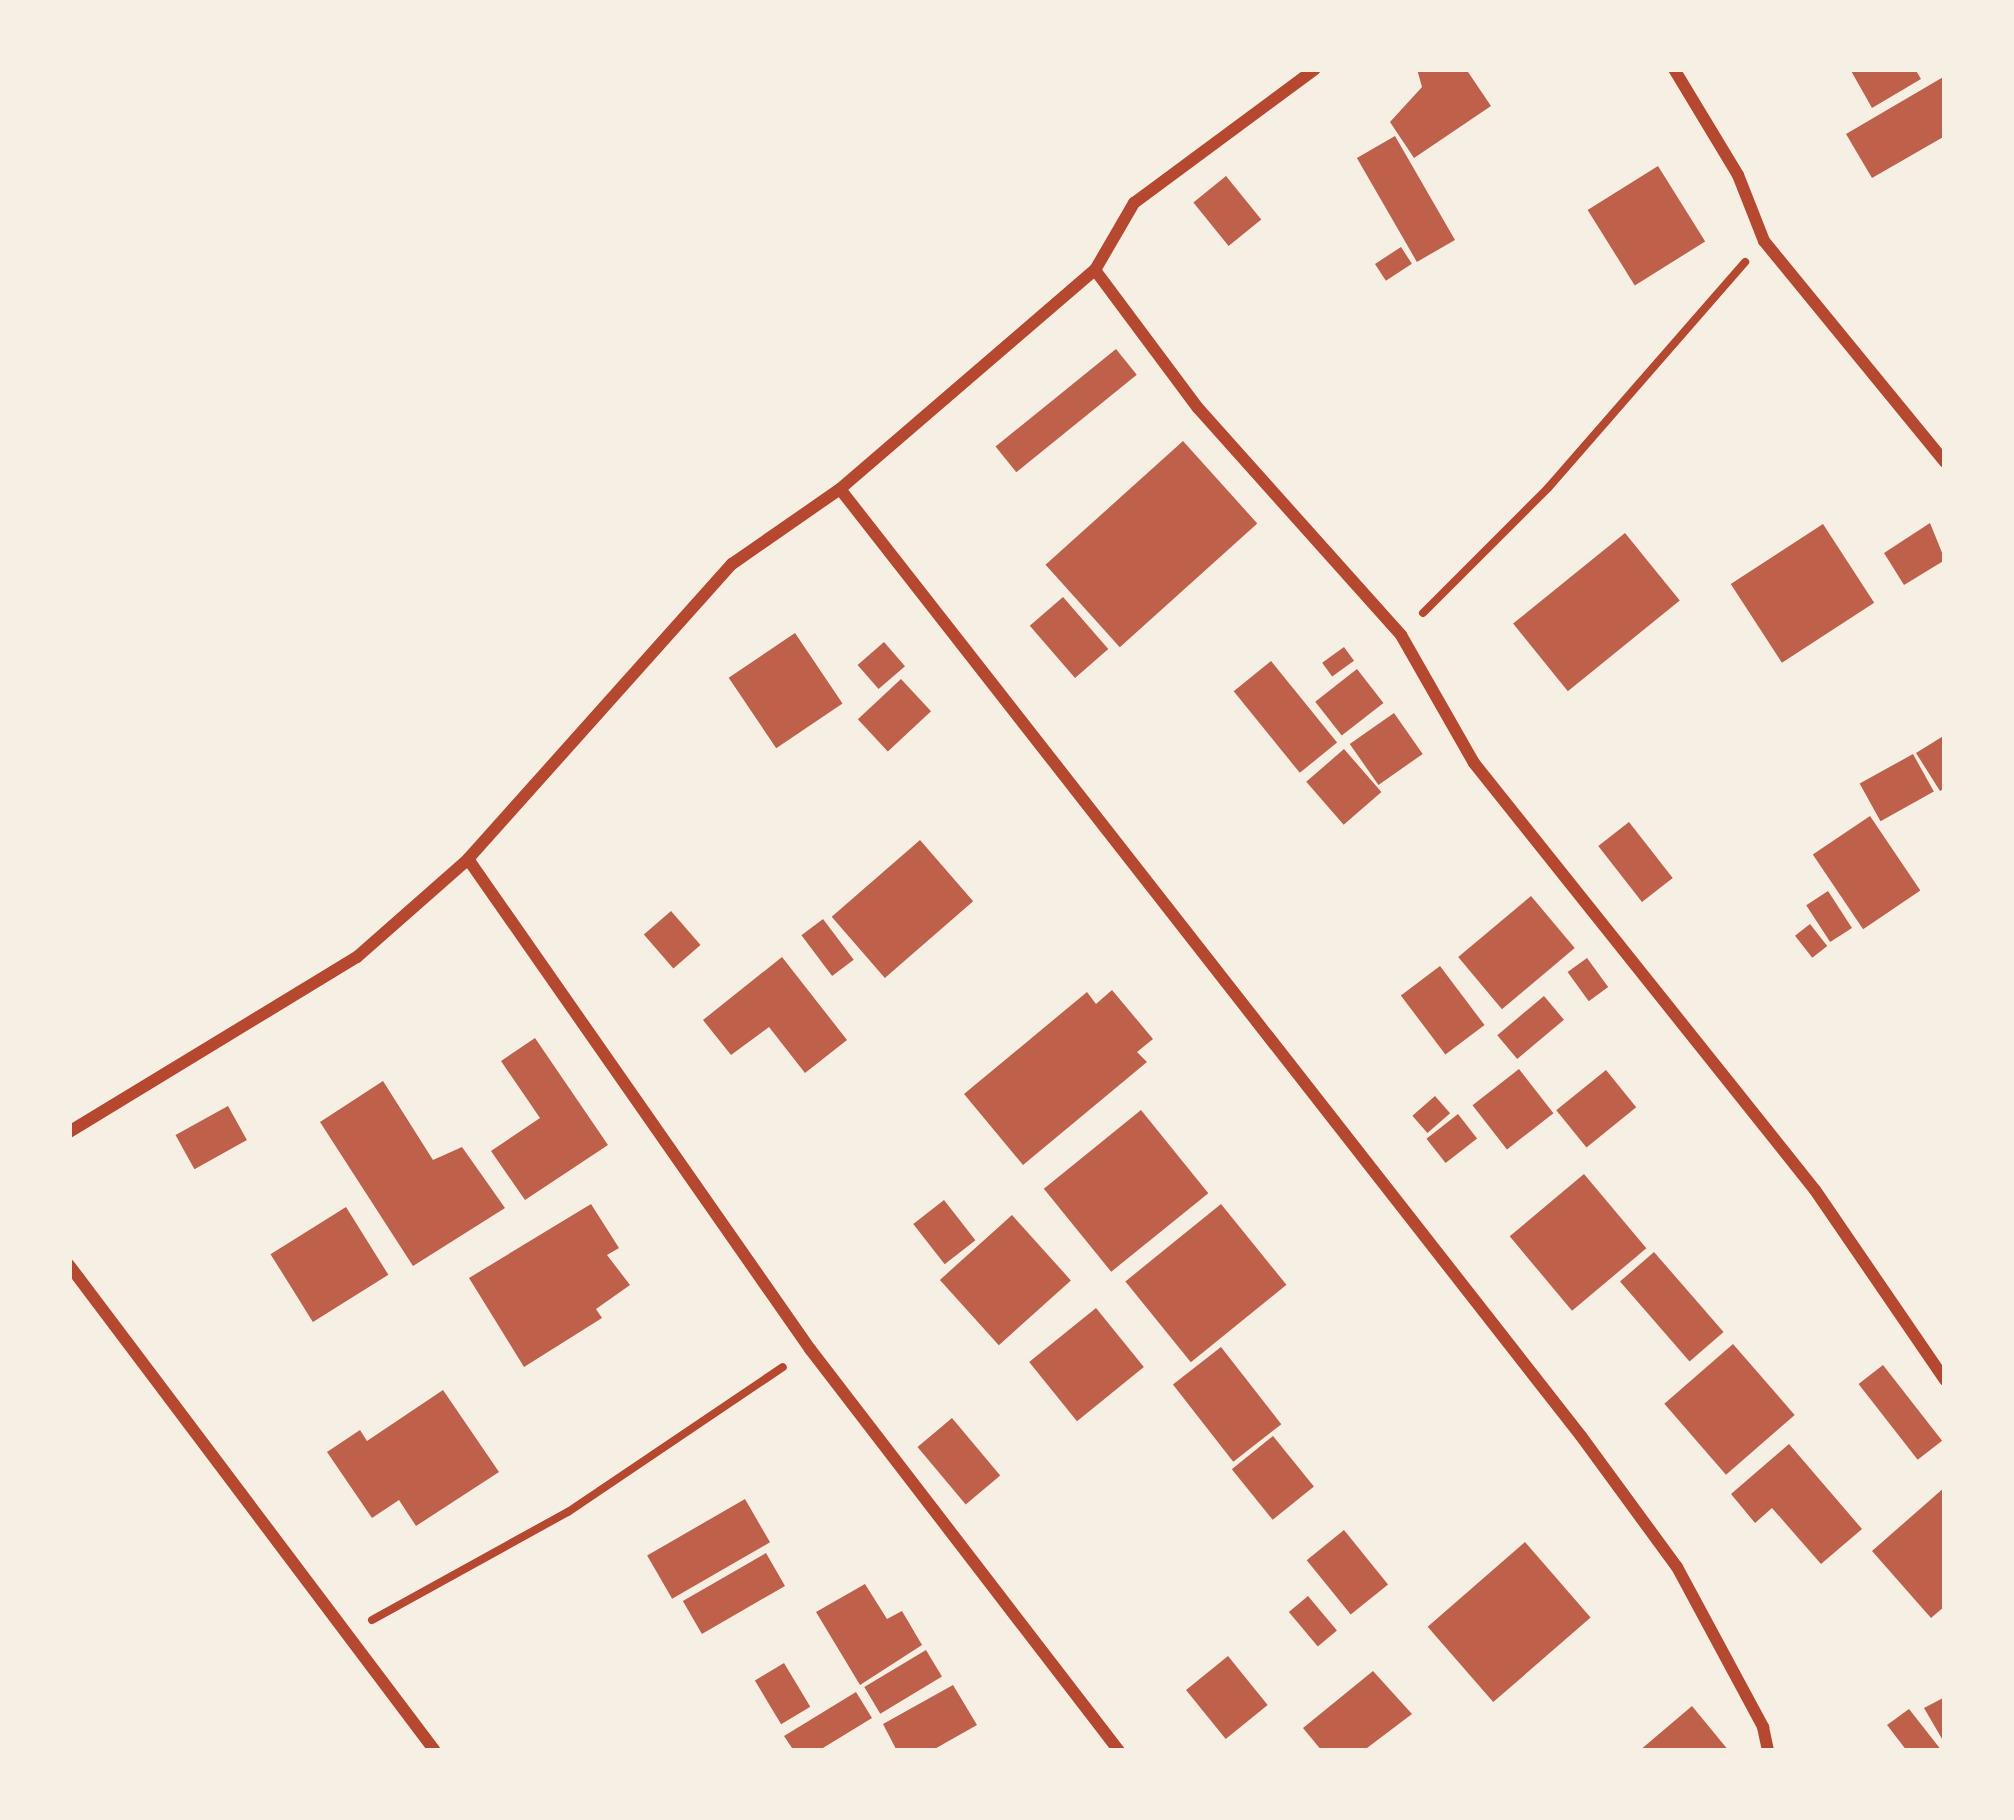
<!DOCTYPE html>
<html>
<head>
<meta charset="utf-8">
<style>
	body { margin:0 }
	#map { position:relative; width:2014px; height:1820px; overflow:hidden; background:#f6efe4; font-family:"Varela Round",sans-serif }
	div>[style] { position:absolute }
	.building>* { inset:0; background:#bf614a; transform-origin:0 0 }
	.path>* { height:8px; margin:-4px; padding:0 4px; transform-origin:4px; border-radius:4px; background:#b5482f }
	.minor>* { height:12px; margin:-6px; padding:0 6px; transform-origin:6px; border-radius:6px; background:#b5482f }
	span { translate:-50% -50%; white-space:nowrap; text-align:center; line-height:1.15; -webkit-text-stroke:12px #f6efe4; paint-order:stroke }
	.frame { position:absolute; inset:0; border:72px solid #f6efe4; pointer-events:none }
</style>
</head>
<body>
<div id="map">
	<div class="building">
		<div style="clip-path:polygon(1417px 69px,1466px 69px,1491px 106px,1414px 158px,1390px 122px,1422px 87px)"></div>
		<div style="clip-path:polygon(1850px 69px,1915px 69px,1921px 79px,1872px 108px)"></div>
		<div style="clip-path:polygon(1945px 76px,1945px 136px,1872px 178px,1846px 134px)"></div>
		<div style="left:1395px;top:136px;width:120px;height:44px;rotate:60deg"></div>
		<div style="left:1658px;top:166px;width:89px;height:83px;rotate:58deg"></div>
		<div style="left:1226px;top:176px;width:56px;height:42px;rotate:51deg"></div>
		<div style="left:1401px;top:247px;width:20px;height:31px;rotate:57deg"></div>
		<div style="left:1116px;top:349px;width:33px;height:155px;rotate:51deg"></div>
		<div style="left:1183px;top:441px;width:111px;height:185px;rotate:48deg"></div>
		<div style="clip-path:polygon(1930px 523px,1945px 560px,1904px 585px,1884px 553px)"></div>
		<div style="left:1823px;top:524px;width:94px;height:110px;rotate:57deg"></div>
		<div style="left:1625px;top:533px;width:87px;height:144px;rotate:51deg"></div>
		<div style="left:1063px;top:597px;width:69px;height:44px;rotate:49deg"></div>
		<div style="left:795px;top:633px;width:85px;height:80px;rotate:56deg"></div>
		<div style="left:884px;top:642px;width:32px;height:35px;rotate:49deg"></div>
		<div style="left:1344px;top:647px;width:17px;height:27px;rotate:54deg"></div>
		<div style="left:1271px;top:661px;width:105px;height:48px;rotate:51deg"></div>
		<div style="left:1357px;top:669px;width:43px;height:53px;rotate:52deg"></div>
		<div style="left:901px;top:679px;width:44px;height:59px;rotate:47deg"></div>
		<div style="left:1394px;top:713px;width:50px;height:54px;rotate:55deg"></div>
		<div style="clip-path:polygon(1945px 735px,1945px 788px,1940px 791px,1916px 753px)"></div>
		<div style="left:1344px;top:749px;width:57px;height:50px;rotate:49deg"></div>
		<div style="left:1913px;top:754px;width:43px;height:61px;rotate:61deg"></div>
		<div style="left:1870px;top:816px;width:90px;height:69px;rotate:56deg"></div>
		<div style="left:1629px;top:822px;width:71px;height:39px;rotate:52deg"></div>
		<div style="left:920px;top:840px;width:81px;height:117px;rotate:49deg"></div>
		<div style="left:1828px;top:891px;width:44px;height:26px;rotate:57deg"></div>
		<div style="left:1531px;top:896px;width:68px;height:95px;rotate:50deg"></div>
		<div style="left:671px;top:911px;width:45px;height:36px;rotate:49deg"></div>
		<div style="left:823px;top:919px;width:51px;height:27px;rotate:53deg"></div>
		<div style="left:1810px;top:924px;width:28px;height:19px;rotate:52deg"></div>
		<div style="clip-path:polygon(782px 957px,847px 1040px,805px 1073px,769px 1027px,731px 1055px,703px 1020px)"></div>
		<div style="left:1587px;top:958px;width:36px;height:24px;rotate:54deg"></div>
		<div style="left:1440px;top:966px;width:74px;height:49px;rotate:53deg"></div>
		<div style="clip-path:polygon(1112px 990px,1153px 1039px,1137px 1052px,1147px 1062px,1023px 1165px,964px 1094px,1087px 992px,1096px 1004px)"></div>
		<div style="left:1544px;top:996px;width:31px;height:61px;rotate:50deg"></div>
		<div style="clip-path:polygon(535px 1038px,608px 1145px,525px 1200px,491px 1151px,540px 1118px,501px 1061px)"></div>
		<div style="left:1519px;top:1069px;width:56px;height:59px;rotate:52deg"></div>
		<div style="left:1606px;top:1070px;width:48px;height:64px;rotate:51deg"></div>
		<div style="clip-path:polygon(383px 1081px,433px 1160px,462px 1147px,505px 1208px,413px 1266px,320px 1122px)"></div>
		<div style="left:1435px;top:1096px;width:23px;height:30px;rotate:49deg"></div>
		<div style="left:228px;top:1106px;width:39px;height:60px;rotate:61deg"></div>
		<div style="left:1141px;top:1110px;width:107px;height:125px;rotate:51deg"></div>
		<div style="left:1458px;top:1114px;width:31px;height:40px;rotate:52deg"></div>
		<div style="left:1584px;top:1174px;width:97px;height:97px;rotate:50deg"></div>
		<div style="left:944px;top:1200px;width:51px;height:39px;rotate:52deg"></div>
		<div style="clip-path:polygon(591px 1204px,619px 1248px,607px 1255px,630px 1285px,596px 1309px,602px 1318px,524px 1367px,469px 1278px)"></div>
		<div style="left:1221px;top:1204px;width:104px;height:123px;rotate:51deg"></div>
		<div style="left:346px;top:1207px;width:80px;height:89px;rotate:58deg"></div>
		<div style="left:1012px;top:1215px;width:88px;height:97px;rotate:48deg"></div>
		<div style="left:1654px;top:1252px;width:106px;height:45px;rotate:49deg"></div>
		<div style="left:1096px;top:1308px;width:76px;height:86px;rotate:51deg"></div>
		<div style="left:1733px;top:1344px;width:94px;height:91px;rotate:49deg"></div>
		<div style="left:1221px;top:1347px;width:98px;height:61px;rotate:52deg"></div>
		<div style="left:1883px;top:1365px;width:96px;height:31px;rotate:52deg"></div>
		<div style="clip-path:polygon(443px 1390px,499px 1472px,416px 1526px,399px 1500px,372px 1518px,327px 1452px,360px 1430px,367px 1441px)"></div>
		<div style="left:952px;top:1418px;width:75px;height:45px;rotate:50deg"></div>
		<div style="left:1273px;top:1436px;width:65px;height:53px;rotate:51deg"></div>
		<div style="clip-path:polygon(1789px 1444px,1862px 1529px,1821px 1564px,1772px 1508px,1755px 1523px,1731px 1494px)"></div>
		<div style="clip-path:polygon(1945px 1487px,1945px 1606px,1931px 1618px,1872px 1551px)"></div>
		<div style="left:745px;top:1499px;width:50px;height:113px;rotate:60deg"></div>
		<div style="left:1344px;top:1530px;width:70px;height:48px;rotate:51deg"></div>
		<div style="left:1525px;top:1542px;width:100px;height:129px;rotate:49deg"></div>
		<div style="left:766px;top:1553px;width:38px;height:96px;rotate:60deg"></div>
		<div style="clip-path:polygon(865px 1584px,887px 1619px,902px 1611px,922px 1645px,860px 1685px,816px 1612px)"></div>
		<div style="left:1308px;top:1596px;width:45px;height:25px;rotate:50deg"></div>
		<div style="left:926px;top:1650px;width:31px;height:72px;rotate:59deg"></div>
		<div style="left:1228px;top:1656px;width:63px;height:54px;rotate:51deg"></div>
		<div style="left:784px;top:1663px;width:51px;height:34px;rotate:59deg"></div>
		<div style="clip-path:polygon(1373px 1671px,1412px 1714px,1363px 1751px,1322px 1751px,1303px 1728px)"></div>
		<div style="clip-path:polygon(953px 1685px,977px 1725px,931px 1751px,897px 1751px,883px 1724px)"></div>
		<div style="clip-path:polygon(856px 1692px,872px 1718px,818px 1751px,794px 1751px,784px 1736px)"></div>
		<div style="clip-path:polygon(1945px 1697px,1945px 1744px,1924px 1708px)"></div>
		<div style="clip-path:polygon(1692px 1706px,1729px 1751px,1639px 1751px)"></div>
		<div style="clip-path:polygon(1909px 1709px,1942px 1751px,1907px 1751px,1887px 1725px)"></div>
	</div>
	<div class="path">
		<div style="left:1423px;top:613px;width:177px;rotate:-45deg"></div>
		<div style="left:1548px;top:488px;width:300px;rotate:-48.9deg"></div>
		<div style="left:372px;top:1620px;width:224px;rotate:-28.9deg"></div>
		<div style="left:568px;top:1512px;width:259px;rotate:-34deg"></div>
	</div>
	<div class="minor">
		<div style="left:1674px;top:69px;width:124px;rotate:58.9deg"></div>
		<div style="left:1738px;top:175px;width:71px;rotate:68.5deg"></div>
		<div style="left:1764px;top:241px;width:286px;rotate:50.7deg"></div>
		<div style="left:1095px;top:270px;width:172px;rotate:53.3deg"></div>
		<div style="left:1198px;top:408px;width:305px;rotate:48.2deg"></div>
		<div style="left:1401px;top:635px;width:147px;rotate:60.3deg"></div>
		<div style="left:1474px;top:763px;width:546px;rotate:51.39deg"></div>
		<div style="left:1815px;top:1190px;width:230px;rotate:55.6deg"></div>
		<div style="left:840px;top:489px;width:1202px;rotate:51.96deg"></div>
		<div style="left:1581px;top:1436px;width:162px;rotate:53.8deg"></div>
		<div style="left:1677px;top:1567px;width:182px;rotate:61.7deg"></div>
		<div style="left:1763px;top:1727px;width:25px;rotate:78deg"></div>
		<div style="left:468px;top:859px;width:598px;rotate:55.09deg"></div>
		<div style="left:810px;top:1349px;width:507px;rotate:52.45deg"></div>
		<div style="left:69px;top:1132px;width:337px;rotate:-31.3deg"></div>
		<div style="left:357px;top:957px;width:148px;rotate:-41.4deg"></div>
		<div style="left:468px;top:859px;width:396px;rotate:-48.2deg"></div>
		<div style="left:732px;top:564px;width:131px;rotate:-34.8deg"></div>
		<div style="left:840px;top:489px;width:336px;rotate:-40.7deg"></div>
		<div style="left:1095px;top:270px;width:78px;rotate:-59.8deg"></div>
		<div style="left:1134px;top:203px;width:225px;rotate:-36.5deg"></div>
		<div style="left:69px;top:1265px;width:608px;rotate:53.02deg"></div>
	</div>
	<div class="frame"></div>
</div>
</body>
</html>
